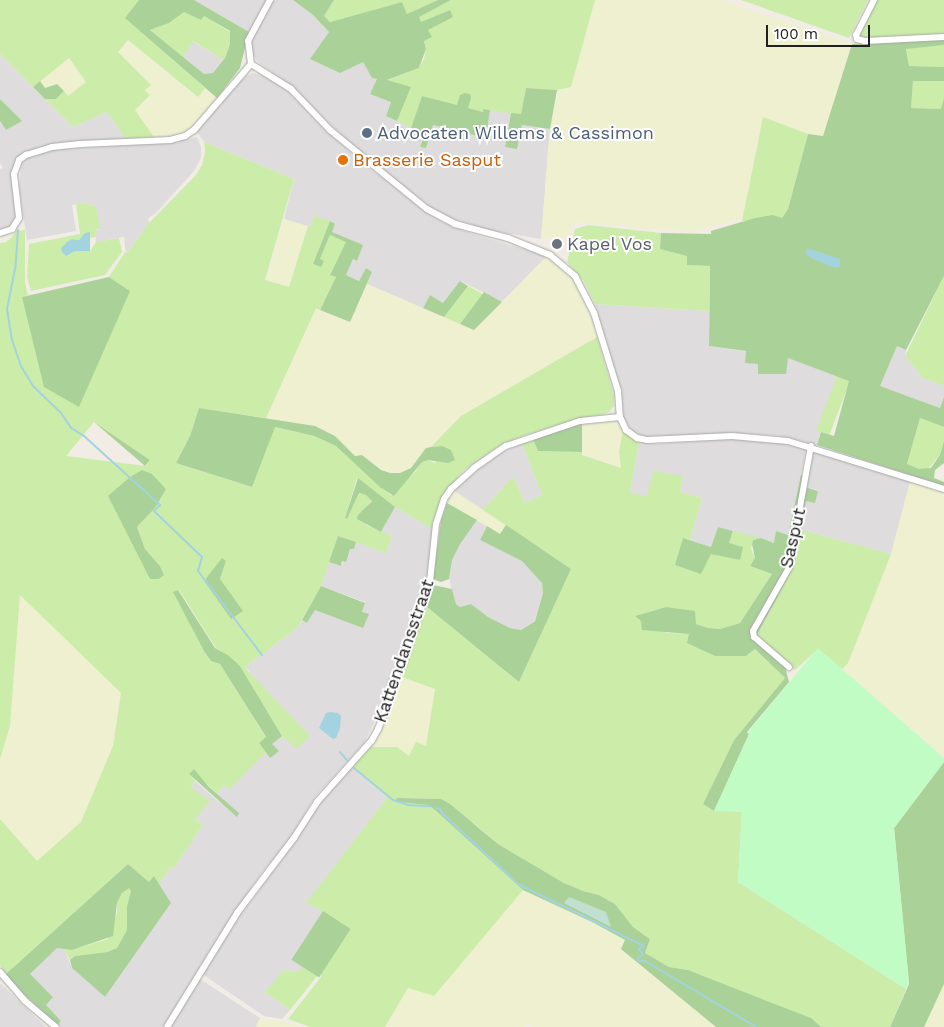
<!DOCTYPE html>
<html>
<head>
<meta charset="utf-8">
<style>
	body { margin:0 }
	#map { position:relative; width:944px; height:1027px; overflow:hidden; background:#f1ede5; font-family:"Work Sans",sans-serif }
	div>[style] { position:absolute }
	.residential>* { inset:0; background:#dedcdd }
	.farmland>* { inset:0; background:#eef0d0; transform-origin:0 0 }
	.grass>* { inset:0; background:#cbeda9; transform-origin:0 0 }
	.forest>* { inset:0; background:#aad298; transform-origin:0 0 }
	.wetland>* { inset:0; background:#c1e0d1 }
	.park>* { inset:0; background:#c1fcc5 }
	.water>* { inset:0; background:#a4d3e0 }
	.stream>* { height:2px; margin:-1px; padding:0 1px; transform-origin:1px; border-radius:1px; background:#a4d3e0 }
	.roads { filter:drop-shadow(0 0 1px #a7a7a7) drop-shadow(0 0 1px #a7a7a7) }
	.minor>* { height:6px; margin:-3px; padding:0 3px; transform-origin:3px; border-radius:3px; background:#fff }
	.dots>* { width:14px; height:14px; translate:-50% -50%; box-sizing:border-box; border:2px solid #fff; border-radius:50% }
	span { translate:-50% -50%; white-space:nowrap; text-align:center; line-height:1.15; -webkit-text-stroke:4px #fff; paint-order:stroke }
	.service-label { font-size:18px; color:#4e5e75 }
	.left { translate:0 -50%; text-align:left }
	.food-label { font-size:18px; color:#c56008 }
	.worship-label { font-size:18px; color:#5b616d }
	.street-label { font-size:18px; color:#202020 }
	.scale { position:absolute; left:766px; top:25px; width:104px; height:22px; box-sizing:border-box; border:2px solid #202020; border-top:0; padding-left:6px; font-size:15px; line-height:18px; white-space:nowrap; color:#202020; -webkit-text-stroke:4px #fff; paint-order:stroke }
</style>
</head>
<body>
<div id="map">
	<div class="residential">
		<div style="clip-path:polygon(194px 0,268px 0,249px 32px)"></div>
		<div style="clip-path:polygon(274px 0,293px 0,313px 15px,329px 32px,311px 59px,363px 62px,372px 78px,377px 79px,391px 102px,386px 116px,425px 133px,420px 147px,426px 148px,433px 125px,486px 138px,490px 110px,511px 113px,505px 147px,522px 125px,550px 129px,541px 239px,487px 230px,448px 217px,431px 208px,342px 136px,294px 88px,259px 63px,251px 53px,251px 42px)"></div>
		<div style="clip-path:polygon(192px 41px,224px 60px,213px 73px,204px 74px,183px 57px)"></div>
		<div style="clip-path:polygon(0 54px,73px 127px,107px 112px,126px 139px,82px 141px,53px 145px,16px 161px,12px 172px,17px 217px,13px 225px,0 231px,0 169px,3px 168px,0 163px,0 121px,6px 130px,21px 121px,0 99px)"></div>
		<div style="clip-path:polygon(253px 73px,270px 78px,284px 87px,320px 125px,358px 159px,428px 213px,442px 222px,470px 233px,547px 256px,502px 302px,461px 281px,443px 303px,430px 295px,423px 308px,367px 284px,372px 272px,366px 269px,359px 281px,346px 275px,353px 259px,356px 261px,332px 232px,335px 224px,314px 216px,311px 228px,284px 219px,294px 179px,204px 142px,197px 132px,234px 87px,246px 76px)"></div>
		<div style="clip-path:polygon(197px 137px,201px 147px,201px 158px,194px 171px,155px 214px,148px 218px,149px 223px,126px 254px,124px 237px,96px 242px,95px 230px,99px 230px,96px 205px,89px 206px,88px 202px,72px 205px,76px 231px,27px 240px,19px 187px,22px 160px,47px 150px,170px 143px)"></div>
		<div style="clip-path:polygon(595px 304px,709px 311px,709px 346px,788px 358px,837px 376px,817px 445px,790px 438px,771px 435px,730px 433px,653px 438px,634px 433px,624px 420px,621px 390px)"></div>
		<div style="clip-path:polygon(897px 346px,906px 350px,905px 356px,923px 378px,944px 386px,944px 397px,940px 408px,880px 386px)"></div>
		<div style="clip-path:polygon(734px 439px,779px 443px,806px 449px,788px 535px,774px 543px,718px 527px,711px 547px,690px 540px,702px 498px,680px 492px,683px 476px,647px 497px,630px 493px,639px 442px,657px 444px)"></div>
		<div style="clip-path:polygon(522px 443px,542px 495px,525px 503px,513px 476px,483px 510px,454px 491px,471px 475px,499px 454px)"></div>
		<div style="clip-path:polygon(813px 451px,910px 482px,891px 554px,798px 529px,806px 500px,818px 490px,804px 487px)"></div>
		<div style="clip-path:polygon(395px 507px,434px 530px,427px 579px,401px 657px,390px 678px,377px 716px,364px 743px,315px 797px,287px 843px,263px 871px,217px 939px,163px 1027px,60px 1027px,57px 1025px,61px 1021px,45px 1005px,53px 996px,29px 975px,57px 947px,64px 949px,72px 968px,105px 997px,171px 903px,159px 884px,171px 866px,174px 868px,203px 825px,195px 819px,191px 787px,195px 781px,219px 802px,239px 813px,217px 794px,224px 785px,230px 788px,266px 752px,270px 757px,279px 751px,271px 744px,282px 736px,296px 748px,246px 666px,297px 628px,302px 620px,307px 623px,315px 610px,368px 614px,362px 613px,365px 602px,321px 586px,329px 562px,341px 566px,350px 548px,354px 549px,356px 542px,386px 553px,392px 536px,381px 532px)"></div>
		<div style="clip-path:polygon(477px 520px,487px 526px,480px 540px,523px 561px,542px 583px,543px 593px,535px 620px,521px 630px,510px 628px,488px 617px,471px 604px,460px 607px,456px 604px,449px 579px,452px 560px,459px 544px)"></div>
		<div style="clip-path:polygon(352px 766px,387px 798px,307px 903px,323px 911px,294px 961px,304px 967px,298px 972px,287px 970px,265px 992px,290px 1010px,282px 1019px,264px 1016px,202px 974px,240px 916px,296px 841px,319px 803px)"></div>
		<div style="clip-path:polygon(200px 979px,260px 1018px,256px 1027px,171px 1027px)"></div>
		<div style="clip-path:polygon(0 983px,46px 1027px,0 1027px)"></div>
	</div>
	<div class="farmland">
		<div style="clip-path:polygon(595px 0,721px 0,852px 44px,823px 137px,808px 134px,763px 117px,742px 217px,697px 231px,662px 230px,579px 222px,572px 225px,567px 238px,541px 239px,550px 129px,557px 90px,571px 86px)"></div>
		<div style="clip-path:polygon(128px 40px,197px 97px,205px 88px,217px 98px,191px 128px,179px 134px,154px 137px,135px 110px,150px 95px,118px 52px)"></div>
		<div style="clip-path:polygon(69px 58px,86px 82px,68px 96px,64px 91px,45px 88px,40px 81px)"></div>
		<div style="left:284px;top:219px;width:25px;height:65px;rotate:16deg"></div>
		<div style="clip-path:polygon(547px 256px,568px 274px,578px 286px,597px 337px,461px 416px,431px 447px,426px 448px,411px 468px,400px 473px,381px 470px,362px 455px,355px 456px,335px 436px,266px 418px,316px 308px,350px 322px,367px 284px,474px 330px)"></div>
		<div style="clip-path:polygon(598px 421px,614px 421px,623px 430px,622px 468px,582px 455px,582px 423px)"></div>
		<div style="clip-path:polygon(910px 482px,944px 493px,944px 757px,842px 669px,848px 663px,891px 554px)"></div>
		<div style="clip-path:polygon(454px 491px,506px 525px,500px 534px,447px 503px)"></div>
		<div style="clip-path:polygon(20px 594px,121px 693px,113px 746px,81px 822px,37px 861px,0 819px,0 759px,10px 726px)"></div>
		<div style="clip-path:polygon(402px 677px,435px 689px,426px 747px,409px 756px,397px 747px,371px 747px,382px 729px,393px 694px)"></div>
		<div style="clip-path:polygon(523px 890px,594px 923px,625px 941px,652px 975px,716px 1027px,532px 1027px,528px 1024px,525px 1027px,385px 1027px,408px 988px,434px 996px)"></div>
		<div style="clip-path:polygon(944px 980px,944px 1027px,924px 1027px,927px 1018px)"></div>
		<div style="clip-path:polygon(260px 1018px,289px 1023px,301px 1027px,256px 1027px)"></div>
	</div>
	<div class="grass">
		<div style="clip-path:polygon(0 0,139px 0,126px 18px,205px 88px,198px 97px,128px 40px,118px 52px,151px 85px,145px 90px,150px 95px,135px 110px,154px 137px,126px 139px,107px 112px,73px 127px,45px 99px,56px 99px,64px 91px,68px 96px,86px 82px,69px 58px,33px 87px,0 54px)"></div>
		<div style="clip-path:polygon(334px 0,438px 0,407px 14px,402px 2px,330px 22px,324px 16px)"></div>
		<div style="clip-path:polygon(451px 0,595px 0,571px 87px,557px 90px,526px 88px,521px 115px,484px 109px,483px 112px,422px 96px,411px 128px,397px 121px,411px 87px,386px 81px,419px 68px,424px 59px,426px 49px,424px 41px,427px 30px,450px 10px,421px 23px,418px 17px)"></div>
		<div style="clip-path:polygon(741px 0,868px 0,849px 38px)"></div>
		<div style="clip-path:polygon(875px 0,944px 0,944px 34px,865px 39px,857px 36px)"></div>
		<div style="clip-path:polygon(184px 12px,201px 19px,204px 16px,230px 32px,230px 44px,224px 60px,193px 41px,183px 57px,150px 30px,169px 23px)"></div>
		<div style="clip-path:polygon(944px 45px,944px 67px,909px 66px,906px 48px)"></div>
		<div style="clip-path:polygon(913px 81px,944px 81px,944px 98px,941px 109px,911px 108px)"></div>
		<div style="clip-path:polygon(763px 117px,808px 134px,788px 209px,782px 218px,742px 221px)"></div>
		<div style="clip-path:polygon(evenodd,204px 142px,294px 179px,265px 280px,289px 287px,308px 226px,311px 227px,314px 216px,330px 221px,313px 264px,321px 267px,320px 259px,330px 235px,347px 242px,330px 274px,336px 277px,320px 310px,316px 308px,266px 418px,199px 408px,190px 436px,176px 463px,251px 487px,274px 427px,314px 436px,336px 446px,391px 495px,416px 471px,421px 462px,428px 460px,435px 463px,442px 446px,431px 447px,461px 416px,597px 337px,614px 395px,614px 406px,609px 412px,600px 415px,576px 419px,522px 436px,503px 444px,484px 456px,463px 471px,440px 499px,434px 521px,434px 530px,395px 507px,357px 478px,345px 518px,347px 519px,359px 493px,366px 495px,372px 500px,367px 506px,366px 525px,392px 536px,386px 553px,338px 536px,321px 586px,297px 628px,246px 666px,248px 671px,310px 736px,296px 749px,282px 736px,240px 666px,228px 655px,216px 648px,179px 590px,174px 592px,204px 651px,211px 661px,220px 664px,266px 738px,259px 743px,266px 752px,230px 789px,224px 785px,217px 794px,193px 770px,189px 774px,195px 781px,191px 787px,210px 801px,195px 819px,203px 825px,174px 868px,171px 866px,159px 884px,154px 877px,149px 882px,128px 864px,6px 974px,0 965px,0 819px,37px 861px,81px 822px,113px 746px,121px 693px,20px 595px,10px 726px,0 759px,0 243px,6px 242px,12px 237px,16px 231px,25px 230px,25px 283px,28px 295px,22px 297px,130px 291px,109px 277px,125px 252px,127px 253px,149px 223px,195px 176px,202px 165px,205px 152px,204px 142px,94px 422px,150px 460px,146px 466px,66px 456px,94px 422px,204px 142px,152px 474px,166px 489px,155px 508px,137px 527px,145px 549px,160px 566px,164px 575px,159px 579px,109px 496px,152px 474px,204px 142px,226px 561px,220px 579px,231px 619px,204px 581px,226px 561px)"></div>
		<div style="clip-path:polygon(88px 202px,89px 206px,96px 205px,100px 229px,95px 230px,96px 237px,89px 238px,90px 232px,79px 240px,72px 239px,75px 251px,90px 251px,96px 242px,119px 238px,122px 252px,105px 275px,31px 291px,27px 277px,29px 244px,80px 234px,76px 204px)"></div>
		<div style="clip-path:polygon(588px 225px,661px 233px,660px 249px,688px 256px,687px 265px,710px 266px,709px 311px,595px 304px,583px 280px,567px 262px,575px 229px)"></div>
		<div style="clip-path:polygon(944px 276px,944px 386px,923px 378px,905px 356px)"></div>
		<div style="clip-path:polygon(468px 286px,483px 294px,460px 324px,444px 317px)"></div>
		<div style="left:837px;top:376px;width:14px;height:58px;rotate:21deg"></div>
		<div style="clip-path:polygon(920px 418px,944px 427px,944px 441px,940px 455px,928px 469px,919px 469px,907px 464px)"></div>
		<div style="clip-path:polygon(623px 430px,639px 442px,630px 493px,647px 496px,653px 471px,683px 476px,680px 492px,702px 498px,690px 540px,683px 538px,711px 554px,729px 543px,733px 531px,761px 538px,753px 540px,751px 549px,755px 558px,750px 566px,772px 574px,740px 623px,720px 629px,708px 628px,696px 624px,666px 607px,635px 616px,667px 633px,689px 634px,715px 656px,746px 656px,755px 649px,785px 678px,734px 740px,703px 804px,714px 811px,742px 811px,738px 882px,906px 989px,890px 1027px,821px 1027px,810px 1018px,688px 970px,669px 967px,645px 953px,650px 939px,633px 927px,615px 904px,599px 895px,583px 891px,564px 883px,498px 844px,481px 829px,441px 799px,397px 798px,397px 802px,428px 805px,435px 810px,523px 890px,434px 996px,408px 988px,385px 1027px,310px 1027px,288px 1019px,321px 977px,323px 911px,306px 903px,387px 798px,352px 766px,371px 747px,397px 747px,409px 756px,416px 742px,426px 746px,435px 689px,402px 677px,427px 607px,519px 682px,571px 569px,483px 510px,513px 476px,525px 503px,542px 495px,522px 443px,533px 439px,538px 451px,582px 452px,582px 455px,621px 468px,619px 451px)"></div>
		<div style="clip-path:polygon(798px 529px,891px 554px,848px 663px,842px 669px,818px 649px,795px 670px,756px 637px,771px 610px)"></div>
		<div style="clip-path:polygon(125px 888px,129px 888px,131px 891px,127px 906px,127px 930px,117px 948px,107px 952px,75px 956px,70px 960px,64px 949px,72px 950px,108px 939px,117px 913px,117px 903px)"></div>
		<div style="clip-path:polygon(304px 967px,318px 975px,290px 1010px,265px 992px,283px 971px,287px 970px,298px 972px)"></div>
	</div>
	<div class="forest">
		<div style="clip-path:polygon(evenodd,139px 0,194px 0,249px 32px,240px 68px,217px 98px,125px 18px,139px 0,184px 12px,201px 20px,204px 16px,230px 31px,230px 44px,225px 58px,213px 73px,204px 74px,150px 30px,169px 23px,184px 12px)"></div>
		<div style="clip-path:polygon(293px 0,334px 0,324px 16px,330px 22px,402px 2px,407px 14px,438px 0,451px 0,419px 17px,421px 22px,450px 10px,453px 17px,428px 30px,432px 37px,424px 41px,426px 49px,419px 68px,387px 80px,411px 87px,397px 121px,386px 116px,391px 102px,370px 94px,377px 79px,372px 78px,363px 62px,340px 73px,310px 59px,329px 32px,313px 15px)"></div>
		<div style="clip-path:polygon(944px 39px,944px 45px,906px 49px,909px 66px,944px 67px,944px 81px,913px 81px,911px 108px,941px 109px,944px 98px,944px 276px,906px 350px,897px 346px,880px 386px,940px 408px,944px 397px,944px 427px,920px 418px,907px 464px,919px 469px,931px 468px,940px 455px,944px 441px,944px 463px,935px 470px,934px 478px,944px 482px,944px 486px,817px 445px,821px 432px,834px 436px,849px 381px,788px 358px,786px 374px,758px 374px,758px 364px,745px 363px,746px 351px,709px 346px,710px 266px,687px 265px,687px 256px,660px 249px,661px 233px,711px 234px,711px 231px,755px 218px,773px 215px,782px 218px,788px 209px,808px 134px,823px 136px,852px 44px)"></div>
		<div style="clip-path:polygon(40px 81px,45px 88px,57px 84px,64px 91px,56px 99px,45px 99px,33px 87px)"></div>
		<div style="clip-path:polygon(526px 88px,557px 90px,550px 129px,522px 125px,517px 149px,505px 147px,511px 113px,521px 114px)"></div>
		<div style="clip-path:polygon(465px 93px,470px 94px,471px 98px,468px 108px,483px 112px,483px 109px,490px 110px,486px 138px,433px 125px,426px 148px,420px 147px,425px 133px,411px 128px,422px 96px,457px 105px,460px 95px)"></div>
		<div style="clip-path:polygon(0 99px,22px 121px,6px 130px,0 121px)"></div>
		<div style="clip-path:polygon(330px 221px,335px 224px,332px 232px,363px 245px,357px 261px,353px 259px,346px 275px,359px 281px,366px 268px,372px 272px,350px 322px,320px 310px,336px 277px,330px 275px,346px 242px,330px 235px,320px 259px,324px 261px,321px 267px,313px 264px)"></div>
		<div style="clip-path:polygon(109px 277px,130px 291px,79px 407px,44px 387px,22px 297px)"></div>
		<div style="clip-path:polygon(460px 281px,468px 286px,444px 317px,423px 308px,430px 295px,443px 303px)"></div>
		<div style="clip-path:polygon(484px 292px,502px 302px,474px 330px,460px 324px)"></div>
		<div style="clip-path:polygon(199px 408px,315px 426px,335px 436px,355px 456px,362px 455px,381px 470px,390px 473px,400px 473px,411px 468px,426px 448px,431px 447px,442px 446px,451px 450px,455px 460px,448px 463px,428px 460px,422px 462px,394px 496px,380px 487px,336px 446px,314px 436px,275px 427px,252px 487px,176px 463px,190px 436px)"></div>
		<div style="clip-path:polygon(94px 422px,150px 460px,145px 466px)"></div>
		<div style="clip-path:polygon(582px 423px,582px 452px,538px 451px,533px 439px)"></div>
		<div style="clip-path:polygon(142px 470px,152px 474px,166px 489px,155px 508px,137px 527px,145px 549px,160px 566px,164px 575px,159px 579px,150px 579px,108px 496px,130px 477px)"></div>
		<div style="clip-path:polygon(801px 475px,807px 477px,805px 487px,818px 491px,815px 503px,806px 501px,787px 579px,756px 637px,785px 667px,789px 682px,747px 732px,749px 734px,714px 811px,703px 804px,734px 740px,785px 678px,755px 649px,746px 656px,715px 656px,687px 643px,689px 634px,642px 630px,641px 621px,635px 616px,666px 607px,695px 611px,696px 624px,708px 628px,720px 629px,740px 623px,772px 574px,750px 566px,755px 558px,752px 544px,753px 540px,761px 538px,774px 543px,776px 531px,788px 535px)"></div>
		<div style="clip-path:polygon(358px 478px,395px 507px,381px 532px,357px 519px,358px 515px,372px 501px,366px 495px,359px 493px,347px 519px,345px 518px)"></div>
		<div style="clip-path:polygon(447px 503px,477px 520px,460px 544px,452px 560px,449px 579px,441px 582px,433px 579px,441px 521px)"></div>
		<div style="clip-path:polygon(506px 525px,571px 569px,519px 682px,427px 607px,433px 585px,452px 589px,456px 604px,460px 607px,471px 604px,488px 617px,510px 628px,521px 630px,535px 621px,543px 593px,542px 583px,522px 561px,480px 540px,487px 526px,500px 534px)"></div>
		<div style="clip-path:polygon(718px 527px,733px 531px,729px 543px,743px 547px,740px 560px,711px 554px,701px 574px,675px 565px,683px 538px,711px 547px)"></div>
		<div style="clip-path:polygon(338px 536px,356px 542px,354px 549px,350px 549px,346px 562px,342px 561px,341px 566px,329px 562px)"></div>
		<div style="clip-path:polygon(222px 558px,226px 561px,220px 579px,243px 611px,231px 619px,204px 581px)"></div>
		<div style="clip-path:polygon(321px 586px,365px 603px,362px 612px,369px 614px,363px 628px,315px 610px,307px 623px,302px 620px)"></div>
		<div style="clip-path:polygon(178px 590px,215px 648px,228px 655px,240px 666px,282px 736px,272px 744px,279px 751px,270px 758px,259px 743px,266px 737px,220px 664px,211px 661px,204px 651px,173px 592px)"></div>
		<div style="clip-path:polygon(944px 762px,944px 984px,924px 1027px,890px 1027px,909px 984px,894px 828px)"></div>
		<div style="clip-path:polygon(194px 769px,209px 787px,239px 813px,237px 817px,189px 774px)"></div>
		<div style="clip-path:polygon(396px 798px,441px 799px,450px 804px,498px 844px,564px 883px,583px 891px,599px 895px,615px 904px,633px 927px,650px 939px,645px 953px,669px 967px,688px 970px,811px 1018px,821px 1027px,716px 1027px,621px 949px,625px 940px,594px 923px,523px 890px,435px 810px,428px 805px,397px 802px)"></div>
		<div style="clip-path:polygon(128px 864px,149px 882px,154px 876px,171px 903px,105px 997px,72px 968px,70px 960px,75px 956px,107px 952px,117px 948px,127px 930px,127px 906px,131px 891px,129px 888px,122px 893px,117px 903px,113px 936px,72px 950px,57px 948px,30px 974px,53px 997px,46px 1005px,61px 1021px,57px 1025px,13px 984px,6px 974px)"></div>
		<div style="left:323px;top:911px;width:33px;height:58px;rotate:33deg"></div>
	</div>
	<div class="wetland">
		<div style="clip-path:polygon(569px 897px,606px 912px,611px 927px,564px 903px)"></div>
	</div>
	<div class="park">
		<div style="clip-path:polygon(818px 648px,944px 758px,944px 762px,894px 828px,908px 971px,909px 984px,906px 989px,738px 882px,742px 812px,714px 811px,749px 734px,747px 733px)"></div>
	</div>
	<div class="water">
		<div style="clip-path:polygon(90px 232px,90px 251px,75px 251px,66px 256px,62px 252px,61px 248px,67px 242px,72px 239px,79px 240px,85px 233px)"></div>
		<div style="clip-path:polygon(807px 248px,840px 259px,840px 267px,835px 268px,811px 258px,806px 254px)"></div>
		<div style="clip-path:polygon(330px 712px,338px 713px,341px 716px,340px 728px,336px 738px,333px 739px,319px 728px,326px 713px)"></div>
	</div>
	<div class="stream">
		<div style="left:18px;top:230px;width:39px;rotate:94deg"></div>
		<div style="left:15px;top:269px;width:41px;rotate:101.3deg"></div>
		<div style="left:7px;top:309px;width:31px;rotate:81deg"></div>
		<div style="left:12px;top:340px;width:28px;rotate:71deg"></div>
		<div style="left:21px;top:366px;width:23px;rotate:59deg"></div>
		<div style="left:33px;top:386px;width:39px;rotate:44deg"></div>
		<div style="left:61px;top:413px;width:18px;rotate:56deg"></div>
		<div style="left:71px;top:428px;width:15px;rotate:32deg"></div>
		<div style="left:84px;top:436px;width:103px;rotate:42.2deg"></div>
		<div style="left:160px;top:505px;width:8px;rotate:135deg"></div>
		<div style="left:154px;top:511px;width:66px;rotate:43.8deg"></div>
		<div style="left:202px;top:557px;width:15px;rotate:106deg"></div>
		<div style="left:198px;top:571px;width:106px;rotate:52.7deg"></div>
		<div style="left:340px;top:752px;width:11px;rotate:49deg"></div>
		<div style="left:354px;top:768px;width:50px;rotate:39.4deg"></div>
		<div style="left:393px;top:800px;width:16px;rotate:18deg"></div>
		<div style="left:408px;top:805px;width:22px;rotate:3deg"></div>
		<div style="left:436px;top:808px;width:4px;rotate:14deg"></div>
		<div style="left:440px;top:809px;width:4px;rotate:63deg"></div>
		<div style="left:442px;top:813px;width:104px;rotate:43.1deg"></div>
		<div style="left:518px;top:884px;width:140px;rotate:26.2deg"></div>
		<div style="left:644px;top:946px;width:6px;rotate:149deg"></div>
		<div style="left:639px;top:949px;width:7px;rotate:56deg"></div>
		<div style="left:643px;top:955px;width:6px;rotate:149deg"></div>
		<div style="left:638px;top:958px;width:3px;rotate:72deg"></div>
		<div style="left:639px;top:961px;width:6px"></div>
		<div style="left:645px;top:961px;width:129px;rotate:30.7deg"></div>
	</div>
	<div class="roads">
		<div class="minor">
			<div style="left:874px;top:0;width:39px;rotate:117deg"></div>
			<div style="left:856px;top:35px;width:4px;rotate:76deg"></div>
			<div style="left:857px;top:39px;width:8px;rotate:14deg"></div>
			<div style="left:865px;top:41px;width:79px;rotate:-2.9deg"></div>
			<div style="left:251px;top:64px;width:47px;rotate:32deg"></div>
			<div style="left:291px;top:89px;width:57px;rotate:46.4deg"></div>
			<div style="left:330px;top:130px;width:125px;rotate:39.2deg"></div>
			<div style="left:427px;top:209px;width:32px;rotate:28deg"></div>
			<div style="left:455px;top:224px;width:55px;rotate:14.8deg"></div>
			<div style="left:508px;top:238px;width:45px;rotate:22deg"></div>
			<div style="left:550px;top:255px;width:33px;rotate:40deg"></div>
			<div style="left:575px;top:276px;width:42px;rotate:62.8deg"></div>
			<div style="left:594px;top:313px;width:82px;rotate:72.9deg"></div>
			<div style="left:618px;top:391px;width:26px;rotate:86deg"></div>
			<div style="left:620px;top:417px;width:14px;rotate:65deg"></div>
			<div style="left:626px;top:430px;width:14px;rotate:36deg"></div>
			<div style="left:637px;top:438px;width:10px;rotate:11deg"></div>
			<div style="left:647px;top:440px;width:85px;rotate:-2.7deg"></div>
			<div style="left:732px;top:436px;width:56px;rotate:5.1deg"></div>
			<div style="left:788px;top:441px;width:163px;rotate:17.1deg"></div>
			<div style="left:251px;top:64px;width:23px;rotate:-97deg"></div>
			<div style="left:248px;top:41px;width:47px;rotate:-61.8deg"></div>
			<div style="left:0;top:233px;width:13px;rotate:-18deg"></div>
			<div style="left:12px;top:229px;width:13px;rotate:-58deg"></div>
			<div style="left:19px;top:218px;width:44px;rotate:-96.5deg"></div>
			<div style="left:14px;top:174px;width:15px;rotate:-70deg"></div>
			<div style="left:19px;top:160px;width:9px;rotate:-36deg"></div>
			<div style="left:26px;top:155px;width:27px;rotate:-17deg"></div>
			<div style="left:52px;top:147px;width:28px;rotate:-6deg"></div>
			<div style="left:80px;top:144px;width:90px;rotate:-2.5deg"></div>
			<div style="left:170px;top:140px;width:16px;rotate:-15deg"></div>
			<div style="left:185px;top:136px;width:11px;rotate:-34deg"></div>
			<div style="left:194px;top:130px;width:87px;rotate:-49.2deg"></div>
			<div style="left:789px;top:667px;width:46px;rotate:-139.4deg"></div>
			<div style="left:754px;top:637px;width:6px;rotate:-99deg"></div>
			<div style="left:753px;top:631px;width:73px;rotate:-60.3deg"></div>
			<div style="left:789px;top:568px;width:124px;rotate:-79.8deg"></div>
			<div style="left:0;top:972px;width:38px;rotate:49deg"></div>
			<div style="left:25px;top:1001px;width:40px;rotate:40deg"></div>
			<div style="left:167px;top:1027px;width:134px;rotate:-58.4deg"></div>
			<div style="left:237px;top:913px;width:94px;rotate:-52.8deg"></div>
			<div style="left:294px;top:838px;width:43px;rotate:-57.4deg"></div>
			<div style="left:317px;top:802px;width:83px;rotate:-48.4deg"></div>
			<div style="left:372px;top:740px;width:13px;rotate:-61deg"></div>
			<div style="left:378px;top:729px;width:15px;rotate:-67deg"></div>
			<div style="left:384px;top:715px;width:34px;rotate:-76deg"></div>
			<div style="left:392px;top:682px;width:21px;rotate:-59deg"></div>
			<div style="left:403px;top:664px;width:86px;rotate:-71.8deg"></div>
			<div style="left:430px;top:582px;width:58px;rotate:-84.1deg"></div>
			<div style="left:436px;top:524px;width:26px;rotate:-72deg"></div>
			<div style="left:444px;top:499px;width:12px;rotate:-55deg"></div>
			<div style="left:451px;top:489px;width:31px;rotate:-42deg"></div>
			<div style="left:474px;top:468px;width:39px;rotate:-35deg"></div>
			<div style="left:506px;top:446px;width:78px;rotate:-18.7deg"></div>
			<div style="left:580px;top:421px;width:40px;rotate:-5.7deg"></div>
		</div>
	</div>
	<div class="dots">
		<div style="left:367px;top:133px;background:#5c6f8a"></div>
		<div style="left:343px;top:160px;background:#e8710a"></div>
		<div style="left:557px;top:244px;background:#6b7280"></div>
	</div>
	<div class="service-label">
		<span class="left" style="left:377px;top:133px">Advocaten Willems &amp; Cassimon</span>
	</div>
	<div class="food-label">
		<span class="left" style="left:353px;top:160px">Brasserie Sasput</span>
	</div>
	<div class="worship-label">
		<span class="left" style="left:567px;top:244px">Kapel Vos</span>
	</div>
	<div class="street-label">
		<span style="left:793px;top:538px;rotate:-77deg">Sasput</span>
		<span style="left:404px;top:651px;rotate:-71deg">Kattendansstraat</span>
	</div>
	<div class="scale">100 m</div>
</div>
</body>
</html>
